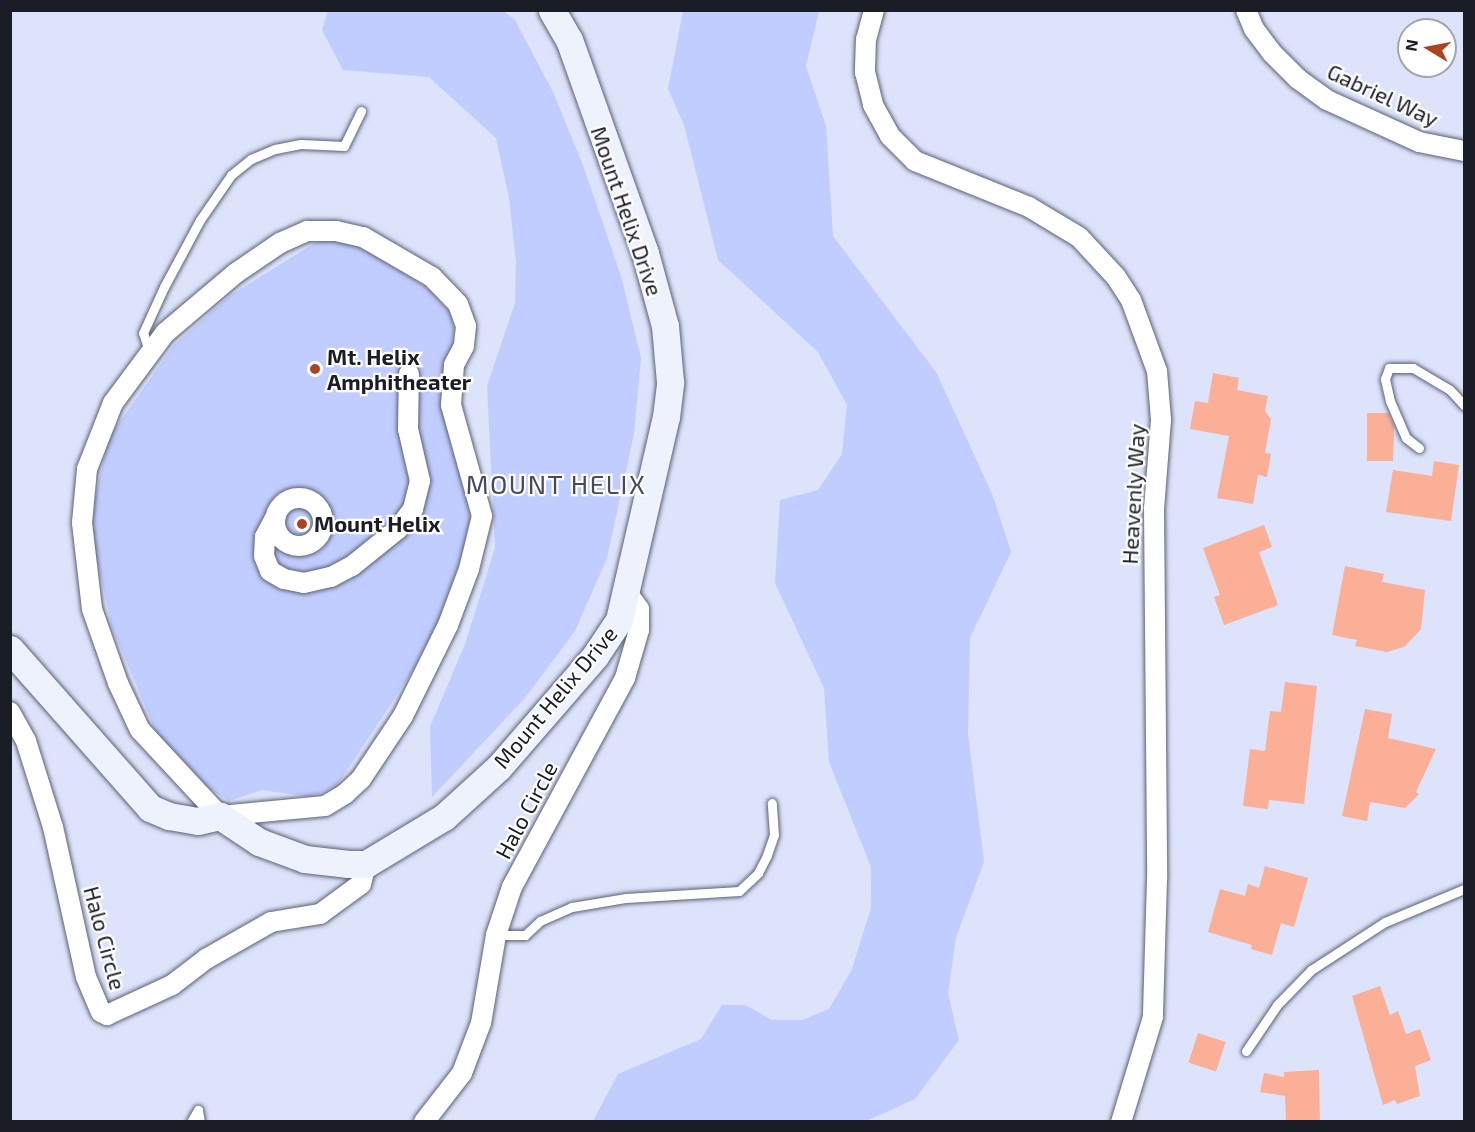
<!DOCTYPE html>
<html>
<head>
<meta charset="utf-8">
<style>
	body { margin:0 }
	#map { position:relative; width:1475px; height:1132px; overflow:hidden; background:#dce3fb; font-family:"Exo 2",sans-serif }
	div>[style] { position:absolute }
	.green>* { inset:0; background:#c0cdfe }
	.building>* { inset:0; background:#fbaf97; transform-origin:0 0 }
	.roads { filter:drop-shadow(0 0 2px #5b6175) drop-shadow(0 0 2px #5b6175) }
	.lane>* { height:9px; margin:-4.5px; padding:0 4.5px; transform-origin:4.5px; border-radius:4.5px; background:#fff }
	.street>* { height:20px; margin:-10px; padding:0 10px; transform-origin:10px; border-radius:10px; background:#fff }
	.street>.ring { margin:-10px; padding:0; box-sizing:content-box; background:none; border:20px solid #fff; border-radius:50% }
	.secondary>* { height:27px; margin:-13.5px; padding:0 13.5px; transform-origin:13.5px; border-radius:13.5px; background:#eef2fd }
	.dots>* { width:16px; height:16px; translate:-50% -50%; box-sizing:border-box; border:3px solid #fff; border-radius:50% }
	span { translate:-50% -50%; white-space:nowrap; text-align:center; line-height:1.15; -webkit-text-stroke:4.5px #fff; paint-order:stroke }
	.street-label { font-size:22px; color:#1b1d26 }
	.poi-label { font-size:22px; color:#1b1d26; font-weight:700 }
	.left { translate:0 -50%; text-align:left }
	.quarter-label { font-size:26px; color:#454a5d; letter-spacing:1.5px }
	.frame { position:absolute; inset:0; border:12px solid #1b1d26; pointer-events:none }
	.north { position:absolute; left:1397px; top:18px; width:60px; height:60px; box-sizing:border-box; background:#fff; border:2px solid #a4a5a8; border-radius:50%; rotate:280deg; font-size:16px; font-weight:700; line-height:24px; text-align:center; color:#1b1d26 }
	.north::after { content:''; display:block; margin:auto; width:21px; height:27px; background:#ac4422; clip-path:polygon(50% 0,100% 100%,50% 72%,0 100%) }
</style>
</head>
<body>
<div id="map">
	<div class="green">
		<div style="clip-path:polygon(328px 11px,503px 11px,515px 20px,554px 94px,584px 168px,621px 276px,641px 358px,634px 434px,607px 558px,575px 631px,525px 698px,432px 797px,430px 727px,465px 644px,495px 548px,487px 386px,515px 303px,516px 262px,509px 198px,496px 138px,429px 77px,343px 70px,322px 30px)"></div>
		<div style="clip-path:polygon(683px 11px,819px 11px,806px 66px,826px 126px,833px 236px,936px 372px,993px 496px,1011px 552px,970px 638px,968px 734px,984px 862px,956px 937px,948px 994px,959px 1040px,915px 1099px,866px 1121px,593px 1121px,618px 1074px,701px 1039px,722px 1005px,745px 1005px,772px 1020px,802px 1020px,829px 1009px,852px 969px,871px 908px,871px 867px,829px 762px,824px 688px,775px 583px,780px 500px,818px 490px,842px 454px,847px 405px,818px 352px,718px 260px,684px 125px,668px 89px)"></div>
		<div style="clip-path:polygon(321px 239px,353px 244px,375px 254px,431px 291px,451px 314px,454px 330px,445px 398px,471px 521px,455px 587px,424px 654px,336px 787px,310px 797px,262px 790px,229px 801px,185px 772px,156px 732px,112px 627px,89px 524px,109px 437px,174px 345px,228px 297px)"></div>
	</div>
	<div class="building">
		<div style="clip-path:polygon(1213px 373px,1239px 378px,1237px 390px,1268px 396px,1265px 411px,1271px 419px,1265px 453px,1271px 454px,1267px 477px,1258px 475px,1253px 504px,1217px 498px,1229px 436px,1190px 429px,1195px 401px,1208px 403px)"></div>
		<div style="clip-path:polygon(1367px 413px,1388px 413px,1394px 426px,1393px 461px,1367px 461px)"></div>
		<div style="clip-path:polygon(1434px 461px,1459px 465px,1451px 521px,1386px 512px,1393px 470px,1432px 476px)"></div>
		<div style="clip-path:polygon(1264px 525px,1272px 547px,1259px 552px,1278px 605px,1224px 625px,1214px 597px,1220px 595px,1203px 548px)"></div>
		<div style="clip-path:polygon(1345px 566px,1384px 574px,1382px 582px,1425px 590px,1421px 629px,1404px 647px,1387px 652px,1355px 646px,1357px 640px,1332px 635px)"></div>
		<div style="clip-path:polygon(1285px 682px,1317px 686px,1304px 804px,1269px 800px,1268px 809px,1243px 806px,1250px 749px,1265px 751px,1270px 711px,1281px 712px)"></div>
		<div style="clip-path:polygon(1365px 709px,1392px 714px,1388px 738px,1436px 749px,1416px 792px,1419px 794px,1405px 808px,1370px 802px,1367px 821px,1342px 816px)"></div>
		<div style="clip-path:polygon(1265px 866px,1308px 878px,1294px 927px,1281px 923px,1272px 955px,1251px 949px,1252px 945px,1208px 932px,1220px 889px,1245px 896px,1248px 884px,1259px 888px)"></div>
		<div style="clip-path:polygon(1380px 986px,1390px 1015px,1398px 1011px,1406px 1034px,1420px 1029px,1431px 1060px,1415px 1066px,1420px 1096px,1397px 1104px,1395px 1100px,1383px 1105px,1352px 996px)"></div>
		<div style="left:1198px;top:1033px;width:29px;height:31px;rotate:18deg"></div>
		<div style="clip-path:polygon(1319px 1070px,1320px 1122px,1286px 1122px,1285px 1096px,1260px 1092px,1264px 1073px,1284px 1077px,1284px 1072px)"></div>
	</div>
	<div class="roads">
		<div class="lane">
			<div style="left:149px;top:351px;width:19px;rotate:-108deg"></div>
			<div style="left:143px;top:333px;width:51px;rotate:-65.5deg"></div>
			<div style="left:164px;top:287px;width:76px;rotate:-61.8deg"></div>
			<div style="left:200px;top:220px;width:55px;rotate:-55.4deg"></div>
			<div style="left:231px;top:175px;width:26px;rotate:-39deg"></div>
			<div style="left:251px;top:159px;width:26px;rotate:-23deg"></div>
			<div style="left:275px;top:149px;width:26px;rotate:-11deg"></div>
			<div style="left:301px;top:144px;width:43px;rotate:2.7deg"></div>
			<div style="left:344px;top:146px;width:39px;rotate:-64deg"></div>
			<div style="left:1419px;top:448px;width:16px;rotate:-142deg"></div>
			<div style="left:1406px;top:438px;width:40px;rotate:-113.4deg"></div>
			<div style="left:1390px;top:401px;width:23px;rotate:-103deg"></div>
			<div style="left:1385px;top:379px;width:12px;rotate:-70deg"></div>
			<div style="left:1389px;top:368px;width:24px"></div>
			<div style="left:1413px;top:368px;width:43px;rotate:30.7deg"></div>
			<div style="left:1450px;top:390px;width:21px;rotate:47deg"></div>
			<div style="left:496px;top:935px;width:29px"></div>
			<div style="left:525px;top:935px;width:21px;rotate:-43deg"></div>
			<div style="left:540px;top:921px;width:35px;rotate:-24deg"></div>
			<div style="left:572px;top:907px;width:55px;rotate:-9.5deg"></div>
			<div style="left:626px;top:898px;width:113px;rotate:-3.5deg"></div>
			<div style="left:739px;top:891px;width:26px;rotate:-43deg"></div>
			<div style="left:758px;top:873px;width:20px;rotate:-63deg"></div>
			<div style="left:767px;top:855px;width:21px;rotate:-71deg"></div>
			<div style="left:774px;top:835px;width:32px;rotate:-94deg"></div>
			<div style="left:1246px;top:1051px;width:55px;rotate:-56deg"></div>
			<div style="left:1277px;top:1005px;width:49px;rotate:-45.8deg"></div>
			<div style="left:1311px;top:970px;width:88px;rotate:-33deg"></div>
			<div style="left:1385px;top:922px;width:86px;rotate:-22.7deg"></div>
			<div style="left:191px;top:1122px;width:14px;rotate:-60deg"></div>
			<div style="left:198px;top:1110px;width:12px;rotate:81deg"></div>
		</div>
		<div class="street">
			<div style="left:874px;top:10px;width:30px;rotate:105deg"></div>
			<div style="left:866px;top:39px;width:33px;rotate:92deg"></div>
			<div style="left:865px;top:72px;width:34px;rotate:76deg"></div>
			<div style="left:873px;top:105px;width:35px;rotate:61deg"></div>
			<div style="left:890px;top:136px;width:35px;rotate:45deg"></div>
			<div style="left:915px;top:161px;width:123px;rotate:22deg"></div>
			<div style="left:1029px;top:207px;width:58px;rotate:31deg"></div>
			<div style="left:1079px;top:237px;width:54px;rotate:47.2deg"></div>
			<div style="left:1116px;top:277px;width:27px;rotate:57deg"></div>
			<div style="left:1131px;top:300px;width:76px;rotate:69.9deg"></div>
			<div style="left:1157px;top:371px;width:49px;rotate:85.3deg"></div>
			<div style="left:1161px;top:420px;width:88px;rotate:94.5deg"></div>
			<div style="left:1154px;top:508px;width:371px;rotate:89.5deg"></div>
			<div style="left:1157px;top:879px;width:138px;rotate:91.7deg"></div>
			<div style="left:1153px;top:1017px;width:110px;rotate:106.9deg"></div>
			<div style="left:1246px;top:10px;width:21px;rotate:67deg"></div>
			<div style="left:1254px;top:29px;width:30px;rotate:53deg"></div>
			<div style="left:1272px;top:53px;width:37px;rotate:45deg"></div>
			<div style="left:1298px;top:79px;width:36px;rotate:36deg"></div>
			<div style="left:1327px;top:100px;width:101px;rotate:24.5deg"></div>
			<div style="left:1419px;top:142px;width:46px;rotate:11.3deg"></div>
			<div style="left:307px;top:231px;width:29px"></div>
			<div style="left:336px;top:231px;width:28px;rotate:13deg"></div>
			<div style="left:363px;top:237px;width:80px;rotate:30.1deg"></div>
			<div style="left:432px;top:277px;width:37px;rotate:46deg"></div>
			<div style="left:458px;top:304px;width:23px;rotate:70deg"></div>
			<div style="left:466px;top:326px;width:20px;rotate:96deg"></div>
			<div style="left:464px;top:346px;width:21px;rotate:118deg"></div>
			<div style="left:454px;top:365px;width:40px;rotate:94.3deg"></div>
			<div style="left:451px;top:405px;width:115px;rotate:74.4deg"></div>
			<div style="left:482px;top:516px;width:55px;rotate:103.8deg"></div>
			<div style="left:469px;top:569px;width:60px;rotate:110.6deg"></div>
			<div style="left:448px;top:625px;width:102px;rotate:116.3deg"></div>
			<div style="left:403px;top:716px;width:76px;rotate:123.7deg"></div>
			<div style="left:361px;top:779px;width:22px;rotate:137deg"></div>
			<div style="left:345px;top:794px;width:23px;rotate:149deg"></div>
			<div style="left:325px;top:806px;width:105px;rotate:174.6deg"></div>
			<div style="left:220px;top:816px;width:117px;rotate:-132.9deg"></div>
			<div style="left:140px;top:730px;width:52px;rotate:-115.1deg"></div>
			<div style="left:118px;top:683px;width:78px;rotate:-109.4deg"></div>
			<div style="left:92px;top:609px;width:87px;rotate:-96.6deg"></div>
			<div style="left:82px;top:523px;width:54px;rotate:-84.7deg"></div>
			<div style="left:87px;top:469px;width:71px;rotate:-68.5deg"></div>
			<div style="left:113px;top:403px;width:87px;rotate:-53.4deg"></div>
			<div style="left:165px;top:333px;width:93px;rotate:-40.2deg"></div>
			<div style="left:236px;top:273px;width:53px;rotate:-34.3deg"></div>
			<div style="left:280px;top:243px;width:30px;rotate:-24deg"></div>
			<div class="ring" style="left:275px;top:498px;width:28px;height:28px"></div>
			<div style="left:276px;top:516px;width:24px;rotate:118deg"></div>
			<div style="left:265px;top:537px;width:19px;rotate:93deg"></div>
			<div style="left:264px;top:556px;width:16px;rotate:68deg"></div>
			<div style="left:270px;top:571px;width:16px;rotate:30deg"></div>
			<div style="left:284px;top:579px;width:20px;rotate:11deg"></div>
			<div style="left:304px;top:583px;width:28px;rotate:-13deg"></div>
			<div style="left:331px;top:577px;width:24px;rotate:-28deg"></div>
			<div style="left:352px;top:566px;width:59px;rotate:-38.8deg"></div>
			<div style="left:398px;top:529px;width:25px;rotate:-53deg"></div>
			<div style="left:413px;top:509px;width:29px;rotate:-76deg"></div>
			<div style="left:420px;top:481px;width:53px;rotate:-103deg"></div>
			<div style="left:408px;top:429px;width:55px;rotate:-89deg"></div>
			<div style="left:10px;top:712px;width:33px;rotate:61deg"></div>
			<div style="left:26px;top:741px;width:90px;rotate:72.6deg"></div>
			<div style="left:53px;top:827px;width:154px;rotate:77.6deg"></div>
			<div style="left:86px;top:977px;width:38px;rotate:67deg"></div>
			<div style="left:101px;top:1012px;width:7px;rotate:27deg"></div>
			<div style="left:107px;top:1015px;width:72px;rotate:-24.8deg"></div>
			<div style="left:172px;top:985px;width:43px;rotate:-37.4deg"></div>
			<div style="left:206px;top:959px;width:75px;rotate:-29.6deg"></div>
			<div style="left:271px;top:922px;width:50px;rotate:-9.3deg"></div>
			<div style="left:320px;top:914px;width:51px;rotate:-36.2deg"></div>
			<div style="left:361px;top:884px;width:21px;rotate:-76deg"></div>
			<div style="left:424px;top:1122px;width:62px;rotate:-52.2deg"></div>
			<div style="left:462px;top:1073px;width:53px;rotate:-69.2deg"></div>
			<div style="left:481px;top:1023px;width:89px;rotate:-80.3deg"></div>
			<div style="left:496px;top:935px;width:51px;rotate:-71.6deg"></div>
			<div style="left:512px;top:887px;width:238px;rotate:-61.6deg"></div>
			<div style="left:625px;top:678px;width:50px;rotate:-73.7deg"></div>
			<div style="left:639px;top:630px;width:21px;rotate:-90deg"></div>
			<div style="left:639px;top:609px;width:24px;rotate:-126deg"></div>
		</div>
		<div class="secondary">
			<div style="left:10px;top:649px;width:212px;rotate:48.6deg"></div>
			<div style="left:150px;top:808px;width:21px;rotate:23deg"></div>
			<div style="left:169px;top:816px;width:29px;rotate:10deg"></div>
			<div style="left:198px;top:821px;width:23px;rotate:-13deg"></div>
			<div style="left:220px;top:816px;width:47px;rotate:33.7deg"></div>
			<div style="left:259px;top:842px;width:49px;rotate:20.3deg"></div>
			<div style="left:305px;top:859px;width:44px;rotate:6.5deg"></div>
			<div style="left:349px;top:864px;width:17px"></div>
			<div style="left:366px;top:864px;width:91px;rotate:-31.1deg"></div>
			<div style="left:444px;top:817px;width:74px;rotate:-42.3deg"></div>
			<div style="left:499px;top:767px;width:147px;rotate:-49.1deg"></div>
			<div style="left:595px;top:656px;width:43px;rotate:-56.3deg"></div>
			<div style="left:619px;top:620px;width:208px;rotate:-77deg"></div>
			<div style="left:666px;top:417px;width:35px;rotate:-83deg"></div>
			<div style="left:670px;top:382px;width:56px;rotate:-95.1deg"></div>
			<div style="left:665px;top:326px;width:76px;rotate:-105.3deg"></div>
			<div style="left:645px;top:253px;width:226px;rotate:-109.6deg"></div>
			<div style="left:569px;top:40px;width:34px;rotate:-120deg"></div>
		</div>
	</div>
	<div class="dots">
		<div style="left:315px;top:369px;background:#ac4422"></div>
		<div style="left:302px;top:524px;background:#ac4422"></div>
	</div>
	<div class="street-label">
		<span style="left:1383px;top:95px;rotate:25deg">Gabriel Way</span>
		<span style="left:627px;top:211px;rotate:71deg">Mount Helix Drive</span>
		<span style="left:1133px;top:494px;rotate:-87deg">Heavenly Way</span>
		<span style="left:555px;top:697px;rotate:-50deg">Mount Helix Drive</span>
		<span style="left:526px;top:810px;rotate:-62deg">Halo Circle</span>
		<span style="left:105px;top:938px;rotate:75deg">Halo Circle</span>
	</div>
	<div class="poi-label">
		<span class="left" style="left:327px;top:369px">Mt. Helix<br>Amphitheater</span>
		<span class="left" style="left:314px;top:524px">Mount Helix</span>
	</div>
	<div class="quarter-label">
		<span style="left:556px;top:484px">MOUNT HELIX</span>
	</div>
	<div class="frame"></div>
	<div class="north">N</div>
</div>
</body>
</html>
